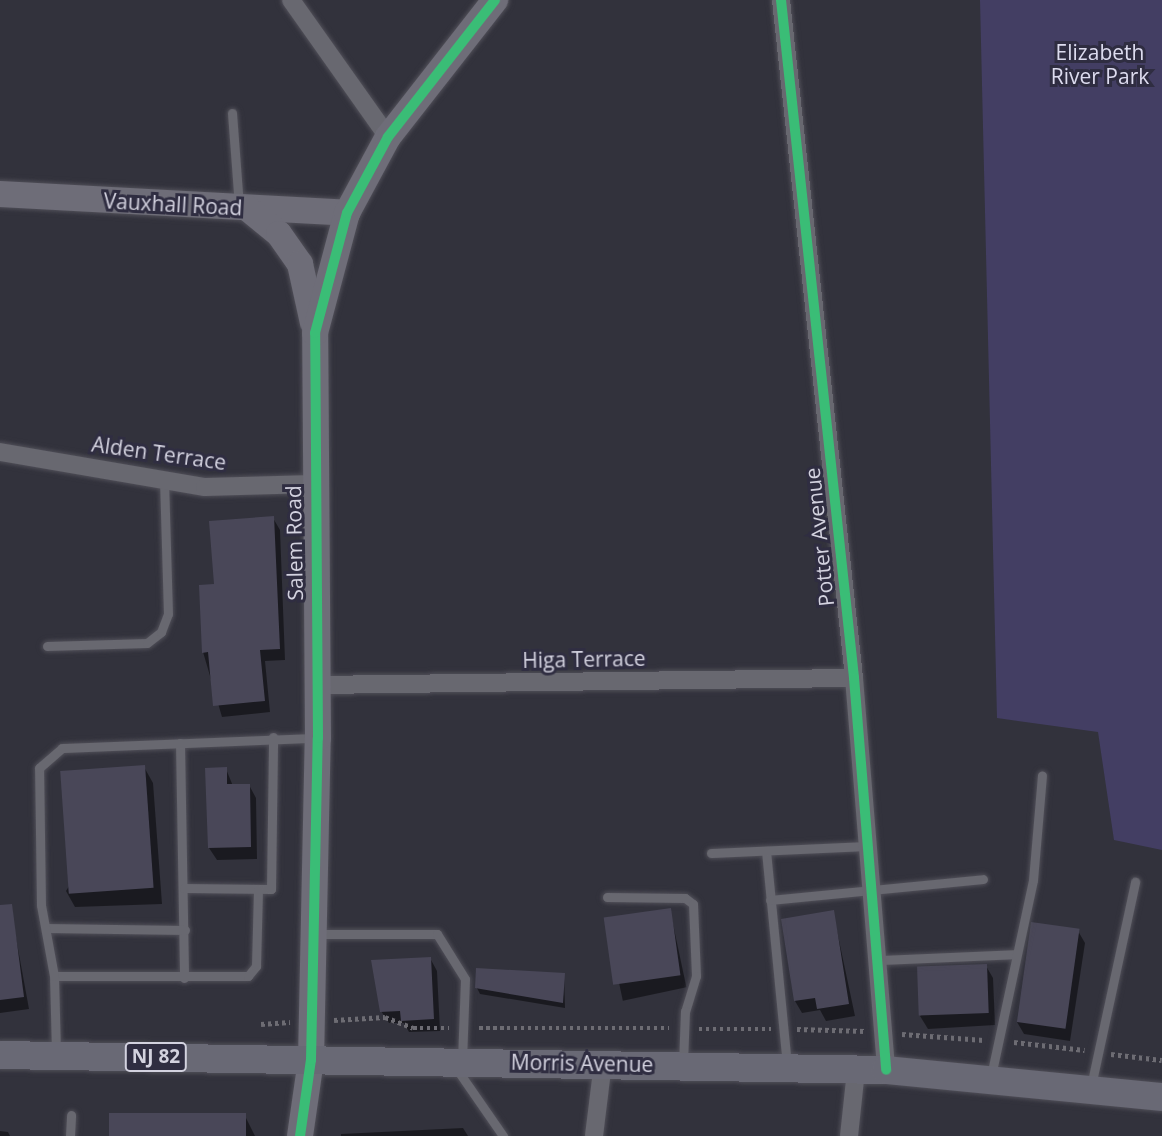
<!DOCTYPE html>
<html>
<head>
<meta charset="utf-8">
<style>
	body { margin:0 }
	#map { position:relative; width:1162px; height:1136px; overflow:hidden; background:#32323c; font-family:"Open Sans",sans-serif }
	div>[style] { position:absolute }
	.green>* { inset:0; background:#433e63 }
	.shadow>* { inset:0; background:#0007; transform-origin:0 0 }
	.building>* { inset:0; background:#494758; transform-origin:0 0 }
	.path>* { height:4.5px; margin-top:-2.25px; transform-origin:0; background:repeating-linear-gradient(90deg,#6d6c73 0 3.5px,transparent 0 7px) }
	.roads { filter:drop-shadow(0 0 2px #504f58) drop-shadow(0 0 2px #504f58) }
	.lane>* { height:9px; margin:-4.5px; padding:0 4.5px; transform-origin:4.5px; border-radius:4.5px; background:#686870 }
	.street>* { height:18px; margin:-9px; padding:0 9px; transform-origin:9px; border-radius:9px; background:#686870 }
	.secondary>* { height:26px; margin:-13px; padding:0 13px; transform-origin:13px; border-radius:13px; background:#6e6d78 }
	.primary>* { height:28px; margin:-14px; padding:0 14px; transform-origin:14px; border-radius:14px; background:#696975 }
	.cycleway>* { height:10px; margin:-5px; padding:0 5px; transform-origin:5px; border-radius:5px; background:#3abd76 }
	span { translate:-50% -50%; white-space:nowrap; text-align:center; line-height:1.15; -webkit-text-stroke:6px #2f2d41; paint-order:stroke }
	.shield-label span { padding:2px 5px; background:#2f2d41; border:2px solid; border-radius:5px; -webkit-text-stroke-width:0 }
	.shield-label { font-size:19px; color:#d3d2df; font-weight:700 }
	.park-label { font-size:21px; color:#dddcef }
	.street-label { font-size:21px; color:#d3d2df }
</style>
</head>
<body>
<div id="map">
	<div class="green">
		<div style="clip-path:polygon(980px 0,1162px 0,1162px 850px,1114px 840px,1098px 732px,997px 718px)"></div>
	</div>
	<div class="shadow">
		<div style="clip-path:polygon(273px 518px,280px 530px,285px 660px,265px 661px,270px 712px,222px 717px,203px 652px,216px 586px)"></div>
		<div style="clip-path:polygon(144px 767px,153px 783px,162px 904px,75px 907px,66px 891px)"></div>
		<div style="clip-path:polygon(226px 769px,233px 786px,249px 785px,256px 798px,257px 859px,217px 860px,209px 848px)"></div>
		<div style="left:670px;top:910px;width:79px;height:65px;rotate:78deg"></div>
		<div style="clip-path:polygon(833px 912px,855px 1016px,826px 1021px,820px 1010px,802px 1013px,795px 1001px)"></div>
		<div style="clip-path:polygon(12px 916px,29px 1009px,0 1013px,0 917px)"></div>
		<div style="clip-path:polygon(1078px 931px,1085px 943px,1070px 1041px,1024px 1034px,1017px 1022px)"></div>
		<div style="clip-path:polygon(430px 958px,437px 971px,440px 1031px,409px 1032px,404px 1023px,389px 1023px,381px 1011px)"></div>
		<div style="clip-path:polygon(986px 966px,993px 978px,995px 1025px,928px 1029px,920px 1016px)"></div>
		<div style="clip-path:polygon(564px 974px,565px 1008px,480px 994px,477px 988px)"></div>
		<div style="clip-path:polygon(245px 1116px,255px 1136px,110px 1136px)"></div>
		<div style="clip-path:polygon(463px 1128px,468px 1136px,341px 1136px,341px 1134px)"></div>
		<div style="clip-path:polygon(0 1131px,8px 1132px,10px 1136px,0 1136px)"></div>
	</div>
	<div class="building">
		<div style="clip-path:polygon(274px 516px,280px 649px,260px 650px,265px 701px,213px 706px,208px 652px,202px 653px,199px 585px,214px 584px,209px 521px)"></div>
		<div style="left:145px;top:765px;width:123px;height:85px;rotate:86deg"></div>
		<div style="clip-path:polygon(227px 767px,227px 784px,250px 784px,251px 847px,208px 848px,205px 768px)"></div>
		<div style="clip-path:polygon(12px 904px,24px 997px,0 1000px,0 905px)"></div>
		<div style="left:671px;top:908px;width:68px;height:68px;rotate:82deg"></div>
		<div style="clip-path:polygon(834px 910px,849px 1004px,817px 1009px,815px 998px,794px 1001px,781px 919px)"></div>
		<div style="left:1031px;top:922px;width:49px;height:101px;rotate:8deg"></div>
		<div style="clip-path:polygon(431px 957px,434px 1019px,401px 1021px,400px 1011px,380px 1012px,371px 960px)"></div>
		<div style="left:987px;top:964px;width:49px;height:70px;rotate:88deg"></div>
		<div style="clip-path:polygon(476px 968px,565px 973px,563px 1003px,475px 988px)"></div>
		<div style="left:109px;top:1113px;width:137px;height:23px"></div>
	</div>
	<div class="path">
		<div style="left:334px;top:1020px;width:51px;rotate:-3.4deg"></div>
		<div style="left:385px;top:1017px;width:30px;rotate:21deg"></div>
		<div style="left:413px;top:1028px;width:36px"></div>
		<div style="left:261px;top:1024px;width:29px;rotate:-4deg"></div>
		<div style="left:479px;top:1028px;width:190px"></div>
		<div style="left:699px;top:1029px;width:72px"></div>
		<div style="left:797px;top:1029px;width:68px;rotate:1.7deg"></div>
		<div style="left:902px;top:1034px;width:82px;rotate:4.2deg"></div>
		<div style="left:1014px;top:1042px;width:71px;rotate:6.4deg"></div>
		<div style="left:1111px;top:1054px;width:51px;rotate:6.7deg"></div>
	</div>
	<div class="roads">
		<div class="lane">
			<div style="left:232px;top:113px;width:93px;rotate:85.7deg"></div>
			<div style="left:47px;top:646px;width:100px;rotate:-1.7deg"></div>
			<div style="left:147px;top:643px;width:18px;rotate:-38deg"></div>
			<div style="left:161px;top:632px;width:19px;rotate:-69deg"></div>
			<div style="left:168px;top:614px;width:134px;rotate:-91.7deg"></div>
			<div style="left:180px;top:743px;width:235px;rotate:89deg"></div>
			<div style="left:766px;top:851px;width:216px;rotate:84.4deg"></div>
			<div style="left:711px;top:853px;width:157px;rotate:-2.6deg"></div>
			<div style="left:184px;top:888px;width:87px;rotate:0.7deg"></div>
			<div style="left:271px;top:889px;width:152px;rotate:-89.2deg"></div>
			<div style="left:607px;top:897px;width:78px;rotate:0.7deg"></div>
			<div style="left:685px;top:898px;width:10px;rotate:37deg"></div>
			<div style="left:693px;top:904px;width:72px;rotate:87.6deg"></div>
			<div style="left:696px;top:976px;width:37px;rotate:107deg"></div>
			<div style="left:685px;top:1011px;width:53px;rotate:92.2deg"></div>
			<div style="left:770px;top:900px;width:214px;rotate:-5.6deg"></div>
			<div style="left:46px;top:928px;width:139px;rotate:0.8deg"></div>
			<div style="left:315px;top:934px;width:122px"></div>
			<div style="left:437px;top:934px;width:53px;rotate:58.1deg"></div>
			<div style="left:465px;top:979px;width:80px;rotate:92.1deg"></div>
			<div style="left:880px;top:960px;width:135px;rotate:-2.5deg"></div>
			<div style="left:54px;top:976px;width:194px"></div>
			<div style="left:248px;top:976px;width:13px;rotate:-51deg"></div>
			<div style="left:256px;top:966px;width:77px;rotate:-88.5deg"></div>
			<div style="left:56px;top:1052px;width:76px;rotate:-91.5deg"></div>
			<div style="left:54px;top:976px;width:72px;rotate:-100.4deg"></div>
			<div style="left:41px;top:905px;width:137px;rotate:-90.8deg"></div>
			<div style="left:39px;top:768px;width:30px;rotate:-41deg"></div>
			<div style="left:62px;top:748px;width:254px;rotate:-2.3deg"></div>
			<div style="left:456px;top:1068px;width:83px;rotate:55.3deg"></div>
			<div style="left:991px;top:1076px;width:200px;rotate:-77.9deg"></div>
			<div style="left:1033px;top:880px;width:105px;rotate:-85.1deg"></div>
			<div style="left:1091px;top:1086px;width:209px;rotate:-77.8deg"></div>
			<div style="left:70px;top:1136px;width:21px;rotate:-87deg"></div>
		</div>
		<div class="street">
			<div style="left:291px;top:0;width:168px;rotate:54.7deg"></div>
			<div style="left:781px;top:0;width:682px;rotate:83.85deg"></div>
			<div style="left:854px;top:678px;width:393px;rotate:85.3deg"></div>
			<div style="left:0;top:452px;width:208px;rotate:9.7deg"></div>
			<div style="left:205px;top:487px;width:108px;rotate:-1.6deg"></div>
			<div style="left:316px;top:685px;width:538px;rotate:-0.75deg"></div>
			<div style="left:594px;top:1136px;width:74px;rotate:-83deg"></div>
			<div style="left:849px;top:1136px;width:66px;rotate:-83.9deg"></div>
		</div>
		<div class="secondary">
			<div style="left:0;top:194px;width:348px;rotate:3.1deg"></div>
			<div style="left:247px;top:208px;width:41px;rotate:39.1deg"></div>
			<div style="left:279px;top:234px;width:37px;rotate:55deg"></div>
			<div style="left:300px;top:264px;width:60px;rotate:77.6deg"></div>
			<div style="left:300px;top:1136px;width:77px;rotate:-81.8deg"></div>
			<div style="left:311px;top:1060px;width:322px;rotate:-88.8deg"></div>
			<div style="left:318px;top:738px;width:405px;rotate:-90.4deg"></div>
			<div style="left:315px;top:333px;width:124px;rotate:-75.1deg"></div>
			<div style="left:347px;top:213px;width:86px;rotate:-61.7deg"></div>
			<div style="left:388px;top:137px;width:174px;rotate:-52deg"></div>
		</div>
		<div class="primary">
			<div style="left:0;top:1055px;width:886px;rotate:0.97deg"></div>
			<div style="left:886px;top:1070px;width:277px;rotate:5.6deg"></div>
		</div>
	</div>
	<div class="cycleway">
		<div style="left:781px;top:0;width:682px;rotate:83.85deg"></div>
		<div style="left:854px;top:678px;width:393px;rotate:85.3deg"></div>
		<div style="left:300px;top:1136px;width:77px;rotate:-81.8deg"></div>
		<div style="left:311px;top:1060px;width:322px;rotate:-88.8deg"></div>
		<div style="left:318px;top:738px;width:405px;rotate:-90.4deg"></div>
		<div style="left:315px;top:333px;width:124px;rotate:-75.1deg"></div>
		<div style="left:347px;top:213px;width:86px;rotate:-61.7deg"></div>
		<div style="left:388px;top:137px;width:174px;rotate:-52deg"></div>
	</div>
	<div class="shield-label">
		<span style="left:156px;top:1057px">NJ 82</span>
	</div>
	<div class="park-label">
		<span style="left:1100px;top:64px">Elizabeth<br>River Park</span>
	</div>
	<div class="street-label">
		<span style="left:173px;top:204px;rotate:3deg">Vauxhall Road</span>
		<span style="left:159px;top:453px;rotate:8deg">Alden Terrace</span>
		<span style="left:819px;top:537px;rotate:-96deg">Potter Avenue</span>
		<span style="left:294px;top:543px;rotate:-91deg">Salem Road</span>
		<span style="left:584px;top:659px;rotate:-1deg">Higa Terrace</span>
		<span style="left:582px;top:1063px;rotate:1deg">Morris Avenue</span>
	</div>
</div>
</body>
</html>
